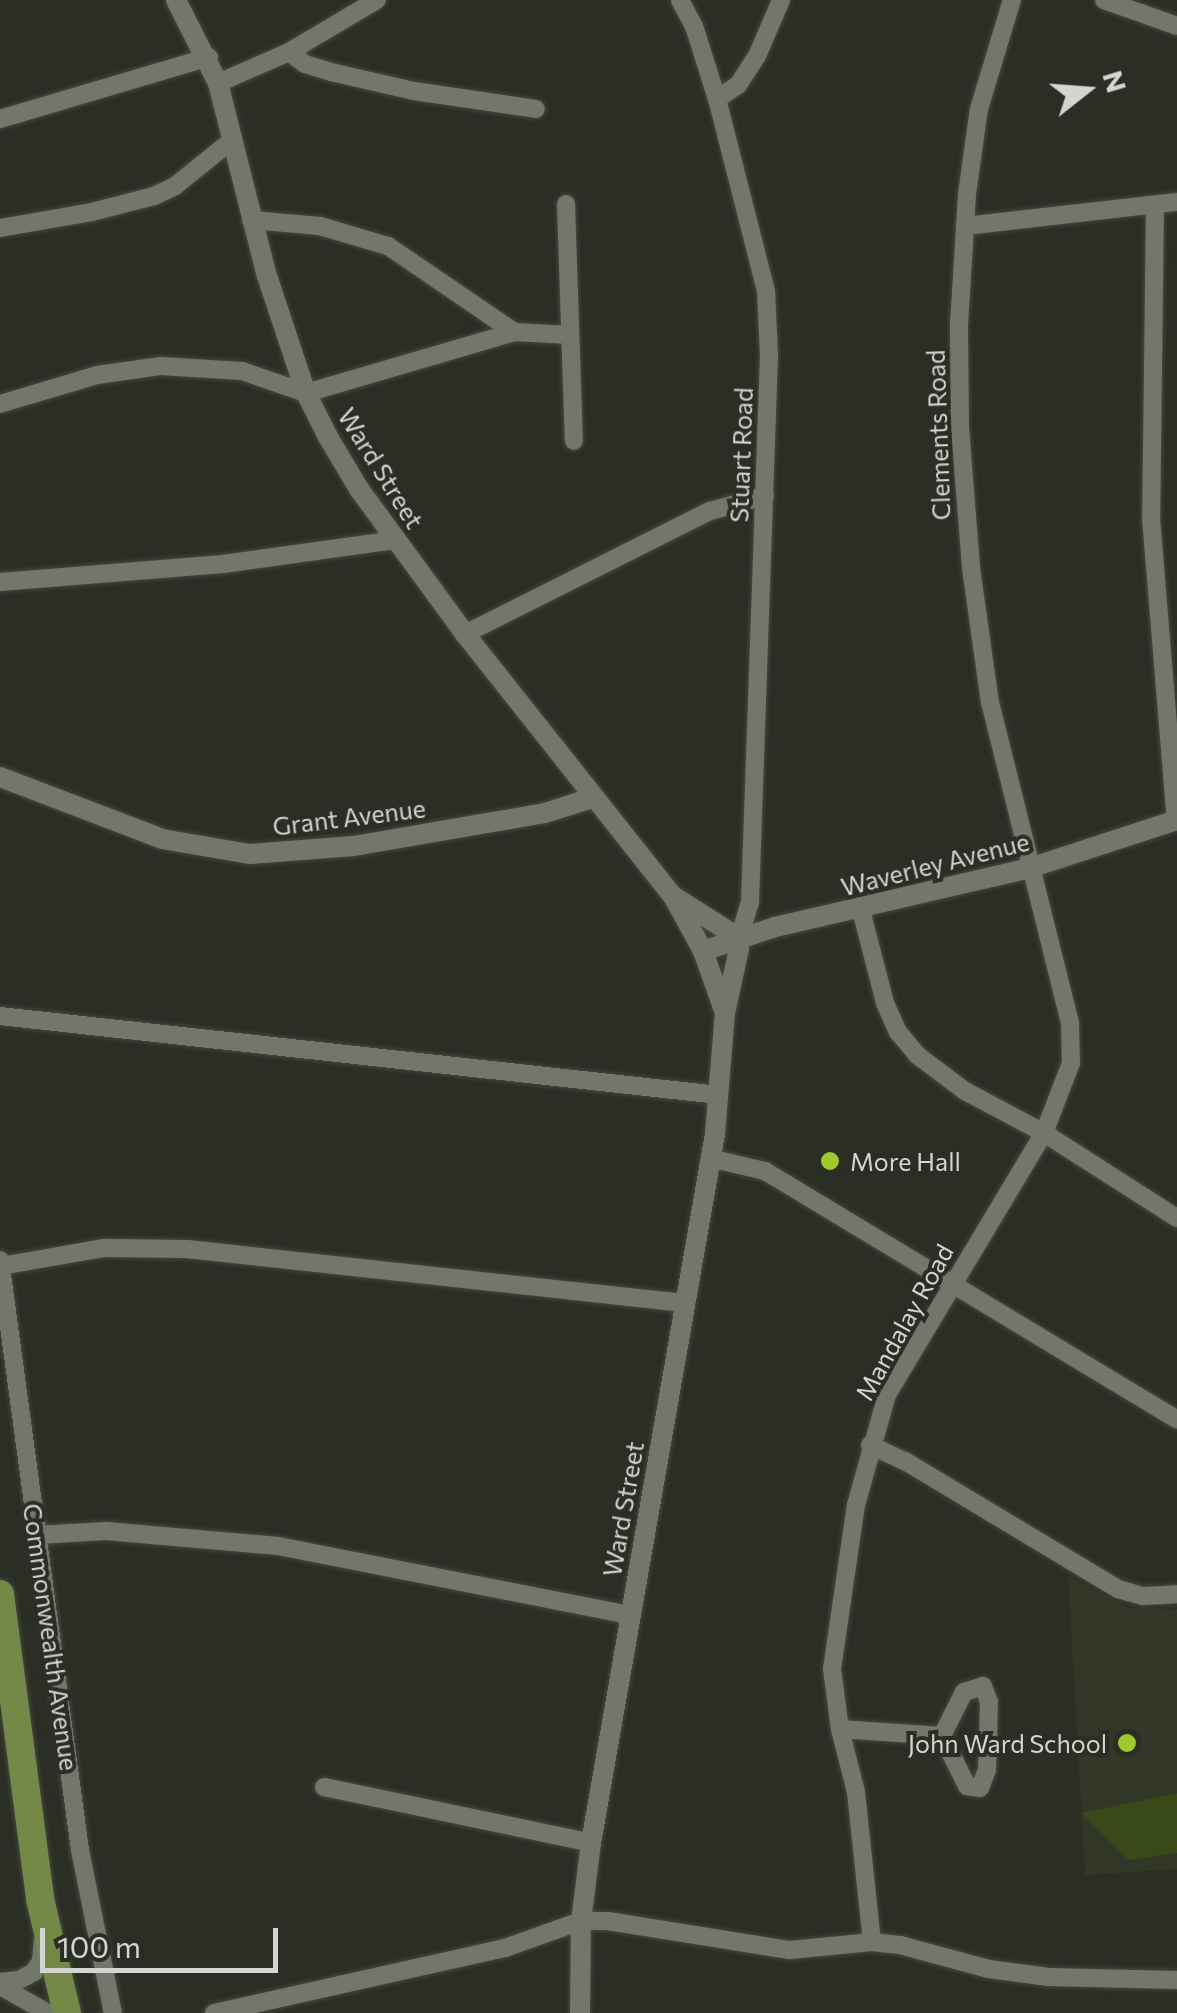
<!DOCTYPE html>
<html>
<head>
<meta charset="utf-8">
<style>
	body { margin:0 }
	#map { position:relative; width:1177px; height:2013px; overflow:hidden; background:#2b2e25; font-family:Commissioner,sans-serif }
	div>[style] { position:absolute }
	.built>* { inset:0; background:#323728 }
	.green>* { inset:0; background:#3a4918 }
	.roads { filter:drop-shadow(0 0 2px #454940) drop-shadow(0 0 2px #454940) }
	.minor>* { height:18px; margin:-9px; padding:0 9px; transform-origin:9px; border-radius:9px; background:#72766b }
	.tertiary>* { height:20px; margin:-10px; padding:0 10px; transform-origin:10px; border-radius:10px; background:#72766b }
	.primary>* { height:28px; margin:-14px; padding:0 14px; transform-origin:14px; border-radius:14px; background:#748847 }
	.dots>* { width:28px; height:28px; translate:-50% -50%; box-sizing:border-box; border:5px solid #2b2e25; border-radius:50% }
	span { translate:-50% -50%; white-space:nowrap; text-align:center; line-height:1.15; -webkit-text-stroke:8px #2b2e25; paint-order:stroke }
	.street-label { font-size:25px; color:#d3d6d0 }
	.poi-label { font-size:25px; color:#d3d6d0 }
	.left { translate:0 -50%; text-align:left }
	.right { translate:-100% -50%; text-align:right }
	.north { position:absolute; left:1037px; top:40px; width:100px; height:100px; -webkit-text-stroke:8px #2b2e25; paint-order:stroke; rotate:73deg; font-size:28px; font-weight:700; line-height:40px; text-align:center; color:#d3d6d0 }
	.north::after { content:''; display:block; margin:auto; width:35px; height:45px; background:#d3d6d0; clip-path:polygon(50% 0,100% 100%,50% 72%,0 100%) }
	.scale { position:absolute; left:40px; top:1928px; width:238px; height:45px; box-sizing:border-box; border:5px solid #d3d6d0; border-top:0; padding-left:12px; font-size:30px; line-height:35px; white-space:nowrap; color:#d3d6d0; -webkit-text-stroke:8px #2b2e25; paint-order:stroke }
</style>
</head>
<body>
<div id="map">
	<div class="built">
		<div style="clip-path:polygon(1068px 1576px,1129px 1608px,1177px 1609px,1177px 1869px,1085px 1875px)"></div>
	</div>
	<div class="green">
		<div style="clip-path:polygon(1177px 1793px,1177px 1853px,1129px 1860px,1081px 1813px)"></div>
	</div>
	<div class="roads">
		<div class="minor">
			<div style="left:680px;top:0;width:30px;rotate:62deg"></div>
			<div style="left:694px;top:26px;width:77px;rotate:72.5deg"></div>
			<div style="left:1104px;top:0;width:77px;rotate:19.6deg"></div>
			<div style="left:289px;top:52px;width:20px;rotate:37deg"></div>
			<div style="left:305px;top:64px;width:27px;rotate:17deg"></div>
			<div style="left:331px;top:72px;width:85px;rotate:12.9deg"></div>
			<div style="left:414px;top:91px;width:123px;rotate:8.4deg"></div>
			<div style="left:218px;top:83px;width:77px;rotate:-23.6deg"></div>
			<div style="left:289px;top:52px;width:102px;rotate:-30.6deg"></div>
			<div style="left:0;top:119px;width:218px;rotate:-16.5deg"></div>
			<div style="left:566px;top:204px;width:237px;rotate:88.1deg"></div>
			<div style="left:1155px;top:205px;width:313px;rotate:90.7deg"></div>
			<div style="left:1151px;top:518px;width:303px;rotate:85.3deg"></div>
			<div style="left:251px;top:220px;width:69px;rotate:5deg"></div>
			<div style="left:320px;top:226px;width:71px;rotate:16.4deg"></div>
			<div style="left:388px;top:246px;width:153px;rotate:34.3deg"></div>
			<div style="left:965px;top:226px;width:213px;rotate:-6.5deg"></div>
			<div style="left:0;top:228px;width:93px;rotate:-9.9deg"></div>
			<div style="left:92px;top:212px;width:64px;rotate:-14.5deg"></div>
			<div style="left:154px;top:196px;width:23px;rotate:-25deg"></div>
			<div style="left:175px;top:186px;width:73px;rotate:-38.9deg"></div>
			<div style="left:0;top:404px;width:101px;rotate:-16.6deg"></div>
			<div style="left:97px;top:375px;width:65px;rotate:-8deg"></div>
			<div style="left:161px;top:366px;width:81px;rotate:3.5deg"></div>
			<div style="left:242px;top:371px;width:68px;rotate:19deg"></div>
			<div style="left:306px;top:393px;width:217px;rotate:-16.3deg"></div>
			<div style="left:514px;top:332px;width:56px;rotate:3.1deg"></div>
			<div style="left:0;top:582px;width:224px;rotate:-4.6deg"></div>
			<div style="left:223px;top:564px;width:175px;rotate:-7.9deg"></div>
			<div style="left:465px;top:634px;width:274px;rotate:-26.7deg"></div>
			<div style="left:710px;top:511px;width:57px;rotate:-15.3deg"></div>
			<div style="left:861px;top:910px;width:96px;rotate:75.5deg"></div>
			<div style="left:885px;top:1003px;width:32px;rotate:66deg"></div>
			<div style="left:898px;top:1032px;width:30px;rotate:50deg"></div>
			<div style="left:917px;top:1055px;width:60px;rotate:36.9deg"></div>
			<div style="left:965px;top:1091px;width:89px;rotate:28deg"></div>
			<div style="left:1044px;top:1133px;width:158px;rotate:32.6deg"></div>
			<div style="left:739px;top:938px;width:38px;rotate:-73deg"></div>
			<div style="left:750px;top:902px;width:546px;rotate:-88.01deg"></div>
			<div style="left:769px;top:356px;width:65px;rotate:-92.6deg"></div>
			<div style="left:766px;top:291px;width:198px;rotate:-104.3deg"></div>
			<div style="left:717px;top:99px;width:25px;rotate:-34deg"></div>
			<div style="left:738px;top:85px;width:35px;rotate:-57deg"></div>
			<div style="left:757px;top:56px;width:61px;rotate:-66.8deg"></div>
			<div style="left:0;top:1016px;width:723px;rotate:6.27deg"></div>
			<div style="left:710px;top:1158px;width:57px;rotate:13.3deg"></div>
			<div style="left:765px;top:1171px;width:481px;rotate:31.1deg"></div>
			<div style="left:0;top:1260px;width:595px;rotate:82.28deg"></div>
			<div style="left:80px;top:1850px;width:166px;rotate:78.6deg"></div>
			<div style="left:1px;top:1266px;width:105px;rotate:-9.9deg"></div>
			<div style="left:104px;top:1248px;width:83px;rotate:0.7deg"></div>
			<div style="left:187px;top:1249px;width:500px;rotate:6.2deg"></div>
			<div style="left:870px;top:1445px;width:38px;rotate:25deg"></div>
			<div style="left:905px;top:1461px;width:249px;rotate:31deg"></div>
			<div style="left:1118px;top:1589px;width:26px;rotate:16deg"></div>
			<div style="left:1143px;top:1596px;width:34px;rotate:-3deg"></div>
			<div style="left:37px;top:1535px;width:69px;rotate:-3.3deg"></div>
			<div style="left:106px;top:1531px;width:173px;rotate:5deg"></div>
			<div style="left:278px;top:1546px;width:359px;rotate:11.1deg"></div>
			<div style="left:840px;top:1729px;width:102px;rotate:3.9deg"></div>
			<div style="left:942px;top:1736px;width:56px;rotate:63.4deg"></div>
			<div style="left:967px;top:1786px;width:13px;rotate:9deg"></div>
			<div style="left:980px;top:1788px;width:19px;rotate:-69deg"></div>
			<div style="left:987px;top:1770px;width:68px;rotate:-88.3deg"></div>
			<div style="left:989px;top:1702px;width:17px;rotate:-111deg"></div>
			<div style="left:983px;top:1686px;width:20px;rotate:162deg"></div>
			<div style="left:964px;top:1692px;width:49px;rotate:116.6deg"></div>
			<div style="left:324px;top:1787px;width:273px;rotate:11.8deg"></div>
			<div style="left:872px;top:1942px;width:151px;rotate:-96.1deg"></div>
			<div style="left:856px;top:1792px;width:65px;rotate:-104.3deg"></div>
			<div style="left:840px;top:1729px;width:61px;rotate:-97.6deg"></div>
			<div style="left:832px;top:1669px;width:166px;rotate:-81.7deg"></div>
			<div style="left:856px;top:1505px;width:114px;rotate:-74.3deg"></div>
			<div style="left:887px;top:1395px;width:305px;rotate:-59.1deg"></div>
			<div style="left:1044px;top:1133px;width:75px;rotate:-68.9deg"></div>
			<div style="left:1071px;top:1063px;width:40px;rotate:-91.4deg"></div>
			<div style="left:1070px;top:1023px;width:330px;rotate:-104deg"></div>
			<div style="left:990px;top:703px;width:137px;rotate:-98deg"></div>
			<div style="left:971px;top:567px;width:141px;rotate:-94.5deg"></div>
			<div style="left:960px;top:426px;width:101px;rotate:-90.6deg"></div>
			<div style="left:959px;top:325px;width:131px;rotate:-86.5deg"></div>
			<div style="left:967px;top:194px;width:86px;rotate:-82deg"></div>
			<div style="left:979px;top:109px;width:114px;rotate:-73.2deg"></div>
			<div style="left:0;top:1982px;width:19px;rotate:-6deg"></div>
			<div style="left:19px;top:1980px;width:17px;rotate:-28deg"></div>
			<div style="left:34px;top:1972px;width:13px;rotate:-58deg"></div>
			<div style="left:41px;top:1961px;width:21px;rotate:-85deg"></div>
			<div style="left:0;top:1986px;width:55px;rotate:29.4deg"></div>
			<div style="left:214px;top:2013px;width:298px;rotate:-12.6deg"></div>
			<div style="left:505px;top:1948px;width:81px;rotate:-19.6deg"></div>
			<div style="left:581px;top:1921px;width:27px"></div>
			<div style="left:608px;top:1921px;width:184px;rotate:9.1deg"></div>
			<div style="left:790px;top:1950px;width:82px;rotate:-5.6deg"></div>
			<div style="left:872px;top:1942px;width:28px;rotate:6deg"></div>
			<div style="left:900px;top:1945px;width:92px;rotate:15.1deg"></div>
			<div style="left:989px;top:1969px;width:60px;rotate:7.7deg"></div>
			<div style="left:1048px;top:1977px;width:129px;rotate:1.3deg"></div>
		</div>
		<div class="tertiary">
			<div style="left:176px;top:0;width:93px;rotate:63.2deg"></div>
			<div style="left:218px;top:83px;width:199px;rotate:75.8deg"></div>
			<div style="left:267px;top:276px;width:123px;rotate:71.6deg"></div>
			<div style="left:306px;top:393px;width:49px;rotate:63.4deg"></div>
			<div style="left:328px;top:437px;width:61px;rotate:59.2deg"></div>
			<div style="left:359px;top:489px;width:180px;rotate:53.8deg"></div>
			<div style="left:465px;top:634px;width:335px;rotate:51.6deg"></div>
			<div style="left:673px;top:896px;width:63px;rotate:61.4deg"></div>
			<div style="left:703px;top:951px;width:66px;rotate:70.5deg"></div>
			<div style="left:0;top:777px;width:173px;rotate:20.9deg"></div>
			<div style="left:162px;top:839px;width:89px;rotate:9.7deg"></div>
			<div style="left:250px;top:854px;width:104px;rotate:-4.4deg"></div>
			<div style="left:354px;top:846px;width:194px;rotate:-9.8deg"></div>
			<div style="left:545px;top:813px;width:49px;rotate:-17.7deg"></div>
			<div style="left:703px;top:951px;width:76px;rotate:-18.4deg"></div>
			<div style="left:775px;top:927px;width:262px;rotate:-13deg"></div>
			<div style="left:1030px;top:868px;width:155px;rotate:-18.1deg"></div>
			<div style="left:580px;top:2013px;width:92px;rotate:-89.4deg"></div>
			<div style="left:581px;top:1921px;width:79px;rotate:-82.7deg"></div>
			<div style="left:591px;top:1843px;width:720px;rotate:-80.08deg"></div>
			<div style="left:715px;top:1134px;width:121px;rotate:-85.3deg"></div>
			<div style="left:725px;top:1013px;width:66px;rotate:-77.7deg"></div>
			<div style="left:739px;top:949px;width:11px;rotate:-90deg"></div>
			<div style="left:739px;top:938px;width:75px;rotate:-147.6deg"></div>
		</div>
		<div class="primary">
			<div style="left:0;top:1594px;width:308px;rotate:82.5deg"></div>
			<div style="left:40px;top:1899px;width:117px;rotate:76.7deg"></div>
		</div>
	</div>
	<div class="dots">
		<div style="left:830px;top:1161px;background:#9eca2e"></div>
		<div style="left:1127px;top:1743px;background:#9eca2e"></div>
	</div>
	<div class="street-label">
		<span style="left:938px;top:435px;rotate:-92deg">Clements Road</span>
		<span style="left:741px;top:455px;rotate:-88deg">Stuart Road</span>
		<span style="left:381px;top:468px;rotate:58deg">Ward Street</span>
		<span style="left:349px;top:817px;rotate:-7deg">Grant Avenue</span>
		<span style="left:935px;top:864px;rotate:-14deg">Waverley Avenue</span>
		<span style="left:904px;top:1322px;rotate:-61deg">Mandalay Road</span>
		<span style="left:623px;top:1509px;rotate:-80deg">Ward Street</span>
		<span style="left:51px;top:1637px;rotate:82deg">Commonwealth Avenue</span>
	</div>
	<div class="poi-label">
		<span class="left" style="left:850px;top:1161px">More Hall</span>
		<span class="right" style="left:1107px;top:1743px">John Ward School</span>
	</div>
	<div class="north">N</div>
	<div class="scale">100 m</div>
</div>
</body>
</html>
